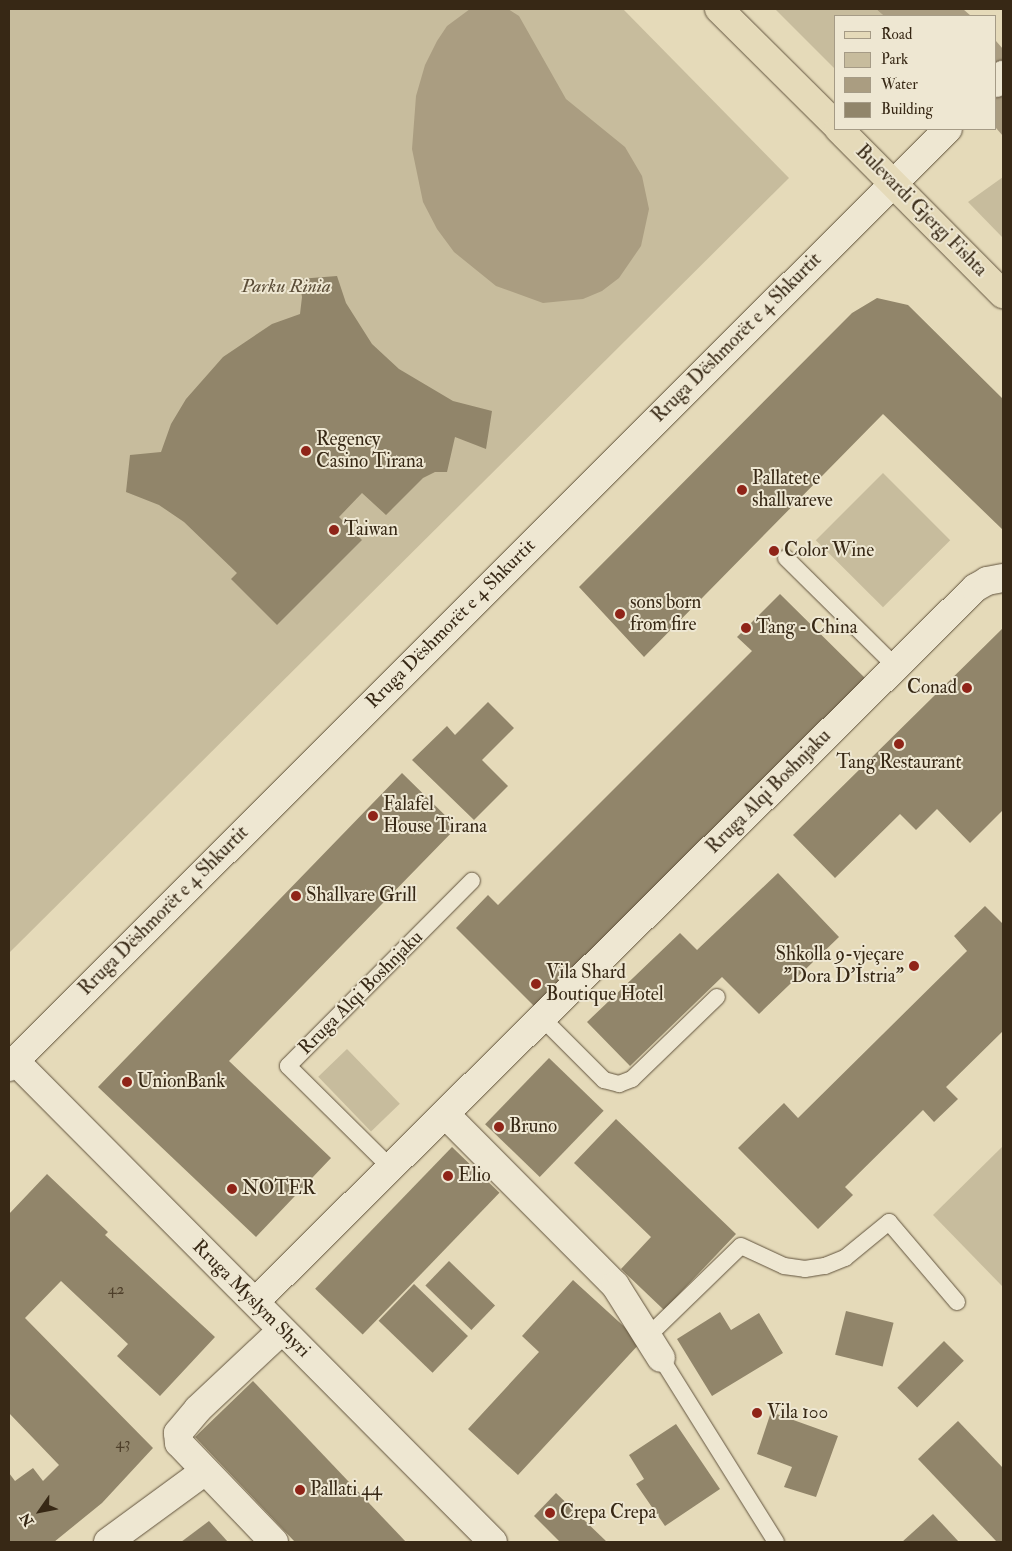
<!DOCTYPE html>
<html>
<head>
<meta charset="utf-8">
<style>
	body { margin:0 }
	#map { position:relative; width:1012px; height:1551px; overflow:hidden; background:#e5dab9; font-family:"IM FELL Double Pica",serif }
	div>[style] { position:absolute }
	.green>* { inset:0; background:#c7bc9d; transform-origin:0 0 }
	.water>* { inset:0; background:#aa9d81 }
	.building>* { inset:0; background:#91856a; transform-origin:0 0 }
	.roads { filter:drop-shadow(0 0 1px #62543e) drop-shadow(0 0 1px #62543e) }
	.service>* { height:16px; margin:-8px; padding:0 8px; transform-origin:8px; border-radius:8px; background:#eee7d2 }
	.minor>* { height:28px; margin:-14px; padding:0 14px; transform-origin:14px; border-radius:14px; background:#eee7d2 }
	.tertiary>* { height:28px; margin:-14px; padding:0 14px; transform-origin:14px; border-radius:14px; background:#eee7d2 }
	.secondary>* { height:28px; margin:-14px; padding:0 14px; transform-origin:14px; border-radius:14px; background:#eee7d2 }
	.primary>* { height:28px; margin:-14px; padding:0 14px; transform-origin:14px; border-radius:14px; background:#e5dab9 }
	.dots>* { width:14px; height:14px; translate:-50% -50%; box-sizing:border-box; border:2px solid #eee7d2; border-radius:50% }
	span { translate:-50% -50%; white-space:nowrap; text-align:center; line-height:1.15; -webkit-text-stroke:4px #eee7d2; paint-order:stroke }
	.number-label { font-size:16px; color:#4e3f2a }
	.number-label span { -webkit-text-stroke-width:0 }
	.street-label { font-size:19px; color:#372815 }
	.park-label { font-size:19px; color:#5b4d37; font-style:italic }
	.poi-label { font-size:19px; color:#372815 }
	.left { translate:0 -50%; text-align:left }
	.right { translate:-100% -50%; text-align:right }
	.frame { position:absolute; inset:0; border:10px solid #372815; pointer-events:none }
	.legend { position:absolute; left:834px; top:15px; width:162px; height:115px; box-sizing:border-box; background:#eee7d2; border:1px solid #a59b86; margin:0; padding:6px 9px; list-style:none; font-size:15px; color:#372815 }
	.legend li { display:flex; align-items:center; gap:10px; height:25px }
	.legend b { width:25px; border:1px solid #a59b86 }
	.north { position:absolute; left:15px; top:1486px; width:50px; height:50px; -webkit-text-stroke:4px #eee7d2; paint-order:stroke; rotate:237deg; font-size:14px; font-weight:700; line-height:20px; text-align:center; color:#372815 }
	.north::after { content:''; display:block; margin:auto; width:18px; height:22px; background:#372815; clip-path:polygon(50% 0,100% 100%,50% 72%,0 100%) }
</style>
</head>
<body>
<div id="map">
	<div class="green">
		<div style="clip-path:polygon(9px 9px,623px 9px,789px 178px,9px 953px)"></div>
		<div style="clip-path:polygon(775px 9px,876px 9px,884px 16px,836px 16px,836px 70px)"></div>
		<div style="clip-path:polygon(1003px 177px,1003px 238px,968px 202px)"></div>
		<div style="left:883px;top:473px;width:95px;height:95px;rotate:45deg"></div>
		<div style="left:347px;top:1049px;width:76px;height:40px;rotate:46deg"></div>
		<div style="clip-path:polygon(1003px 1146px,1003px 1285px,1002px 1286px,933px 1215px)"></div>
	</div>
	<div class="water">
		<div style="clip-path:polygon(470px 9px,508px 9px,519px 16px,566px 99px,625px 147px,642px 176px,649px 209px,641px 246px,619px 278px,602px 291px,583px 299px,543px 303px,496px 286px,454px 252px,437px 229px,423px 202px,412px 149px,416px 96px,425px 65px,437px 41px,447px 26px)"></div>
		<div style="clip-path:polygon(876px 9px,963px 9px,971px 16px,884px 16px)"></div>
		<div style="clip-path:polygon(996px 41px,1003px 49px,1003px 136px,996px 128px)"></div>
	</div>
	<div class="building">
		<div style="clip-path:polygon(337px 276px,346px 303px,372px 344px,399px 369px,453px 401px,492px 411px,486px 449px,455px 437px,447px 472px,435px 472px,423px 478px,386px 515px,362px 493px,339px 517px,362px 540px,277px 625px,231px 579px,237px 573px,184px 522px,159px 505px,126px 492px,130px 455px,161px 452px,171px 424px,186px 399px,223px 357px,272px 324px,300px 314px,302px 297px,299px 279px)"></div>
		<div style="clip-path:polygon(877px 298px,908px 305px,1003px 399px,1003px 530px,883px 414px,644px 657px,579px 587px,852px 313px)"></div>
		<div style="clip-path:polygon(780px 594px,868px 681px,538px 1010px,456px 928px,488px 895px,498px 905px,752px 651px,737px 637px)"></div>
		<div style="clip-path:polygon(1003px 628px,1003px 810px,970px 843px,937px 809px,916px 830px,900px 814px,835px 878px,793px 835px)"></div>
		<div style="clip-path:polygon(488px 702px,514px 728px,482px 760px,508px 786px,474px 820px,412px 760px,447px 726px,455px 735px)"></div>
		<div style="clip-path:polygon(402px 773px,457px 827px,229px 1061px,331px 1158px,256px 1237px,98px 1087px)"></div>
		<div style="clip-path:polygon(778px 873px,839px 937px,759px 1014px,722px 977px,630px 1066px,587px 1022px,680px 933px,697px 950px)"></div>
		<div style="clip-path:polygon(985px 906px,1003px 924px,1003px 1031px,946px 1087px,958px 1099px,934px 1122px,923px 1110px,845px 1187px,853px 1195px,818px 1229px,738px 1148px,784px 1103px,798px 1118px,967px 951px,954px 936px)"></div>
		<div style="left:549px;top:1058px;width:76px;height:92px;rotate:44deg"></div>
		<div style="clip-path:polygon(616px 1119px,736px 1234px,664px 1310px,621px 1269px,651px 1237px,574px 1163px)"></div>
		<div style="left:452px;top:1147px;width:66px;height:197px;rotate:44deg"></div>
		<div style="clip-path:polygon(47px 1174px,108px 1232px,105px 1235px,215px 1337px,160px 1396px,117px 1356px,128px 1344px,61px 1281px,25px 1318px,153px 1448px,102px 1503px,54px 1542px,9px 1542px,9px 1473px,15px 1481px,33px 1468px,43px 1481px,59px 1465px,9px 1413px,9px 1214px)"></div>
		<div style="left:449px;top:1261px;width:64px;height:34px;rotate:44deg"></div>
		<div style="clip-path:polygon(573px 1280px,641px 1342px,518px 1475px,468px 1429px,539px 1352px,522px 1336px)"></div>
		<div style="left:414px;top:1284px;width:75px;height:51px;rotate:44deg"></div>
		<div style="left:846px;top:1311px;width:49px;height:45px;rotate:14deg"></div>
		<div style="clip-path:polygon(720px 1312px,731px 1330px,759px 1313px,783px 1353px,712px 1396px,677px 1339px)"></div>
		<div style="left:944px;top:1341px;width:28px;height:66px;rotate:45deg"></div>
		<div style="clip-path:polygon(253px 1381px,406px 1542px,295px 1542px,195px 1437px)"></div>
		<div style="clip-path:polygon(771px 1412px,838px 1436px,816px 1497px,784px 1487px,792px 1467px,757px 1454px)"></div>
		<div style="clip-path:polygon(958px 1421px,1003px 1468px,1003px 1542px,997px 1542px,918px 1459px)"></div>
		<div style="clip-path:polygon(676px 1424px,720px 1489px,665px 1526px,636px 1484px,644px 1479px,629px 1455px)"></div>
		<div style="clip-path:polygon(556px 1493px,607px 1542px,560px 1542px,534px 1516px)"></div>
		<div style="clip-path:polygon(933px 1514px,959px 1542px,902px 1542px)"></div>
		<div style="clip-path:polygon(209px 1521px,228px 1542px,181px 1542px)"></div>
	</div>
	<div class="roads">
		<div class="service">
			<div style="left:786px;top:558px;width:155px;rotate:44.7deg"></div>
			<div style="left:542px;top:1018px;width:88px;rotate:45deg"></div>
			<div style="left:604px;top:1080px;width:16px;rotate:15deg"></div>
			<div style="left:619px;top:1084px;width:14px;rotate:-21deg"></div>
			<div style="left:632px;top:1079px;width:118px;rotate:-44deg"></div>
			<div style="left:391px;top:1168px;width:145px;rotate:-135.3deg"></div>
			<div style="left:288px;top:1066px;width:261px;rotate:-45.2deg"></div>
			<div style="left:648px;top:1336px;width:129px;rotate:-44.1deg"></div>
			<div style="left:741px;top:1246px;width:47px;rotate:24.9deg"></div>
			<div style="left:784px;top:1266px;width:21px;rotate:8deg"></div>
			<div style="left:805px;top:1269px;width:20px;rotate:-9deg"></div>
			<div style="left:825px;top:1266px;width:22px;rotate:-22deg"></div>
			<div style="left:845px;top:1258px;width:57px;rotate:-39.3deg"></div>
			<div style="left:889px;top:1222px;width:105px;rotate:49.6deg"></div>
			<div style="left:661px;top:1358px;width:217px;rotate:58deg"></div>
		</div>
		<div class="minor">
			<div style="left:445px;top:1114px;width:241px;rotate:45.2deg"></div>
			<div style="left:615px;top:1285px;width:86px;rotate:57.8deg"></div>
			<div style="left:255px;top:1302px;width:1014px;rotate:-44.76deg"></div>
			<div style="left:975px;top:588px;width:14px;rotate:-30deg"></div>
			<div style="left:987px;top:581px;width:16px;rotate:-11deg"></div>
			<div style="left:108px;top:1542px;width:120px;rotate:-36.2deg"></div>
			<div style="left:274px;top:1542px;width:137px;rotate:-133.8deg"></div>
			<div style="left:179px;top:1443px;width:10px;rotate:-96deg"></div>
			<div style="left:178px;top:1433px;width:31px;rotate:-50deg"></div>
			<div style="left:198px;top:1409px;width:115px;rotate:-43.2deg"></div>
		</div>
		<div class="tertiary">
			<div style="left:15px;top:1061px;width:678px;rotate:45.18deg"></div>
		</div>
		<div class="secondary">
			<div style="left:996px;top:83px;width:11px;rotate:-49deg"></div>
			<div style="left:9px;top:1067px;width:1327px;rotate:-44.97deg"></div>
		</div>
		<div class="primary">
			<div style="left:719px;top:9px;width:165px;rotate:44.8deg"></div>
			<div style="left:839px;top:129px;width:233px;rotate:45.2deg"></div>
		</div>
	</div>
	<div class="dots">
		<div style="left:306px;top:451px;background:#8f2418"></div>
		<div style="left:742px;top:490px;background:#8f2418"></div>
		<div style="left:334px;top:530px;background:#8f2418"></div>
		<div style="left:774px;top:551px;background:#8f2418"></div>
		<div style="left:620px;top:614px;background:#8f2418"></div>
		<div style="left:746px;top:628px;background:#8f2418"></div>
		<div style="left:967px;top:688px;background:#8f2418"></div>
		<div style="left:899px;top:744px;background:#8f2418"></div>
		<div style="left:373px;top:816px;background:#8f2418"></div>
		<div style="left:296px;top:896px;background:#8f2418"></div>
		<div style="left:914px;top:966px;background:#8f2418"></div>
		<div style="left:536px;top:984px;background:#8f2418"></div>
		<div style="left:127px;top:1082px;background:#8f2418"></div>
		<div style="left:499px;top:1127px;background:#8f2418"></div>
		<div style="left:448px;top:1176px;background:#8f2418"></div>
		<div style="left:232px;top:1189px;background:#8f2418"></div>
		<div style="left:757px;top:1413px;background:#8f2418"></div>
		<div style="left:300px;top:1490px;background:#8f2418"></div>
		<div style="left:550px;top:1513px;background:#8f2418"></div>
	</div>
	<div class="number-label">
		<span style="left:116px;top:1289px">42</span>
		<span style="left:123px;top:1443px">43</span>
	</div>
	<div class="street-label">
		<span style="left:921px;top:211px;rotate:45deg">Bulevardi Gjergj Fishta</span>
		<span style="left:737px;top:338px;rotate:-45deg">Rruga Dëshmorët e 4 Shkurtit</span>
		<span style="left:451px;top:624px;rotate:-45deg">Rruga Dëshmorët e 4 Shkurtit</span>
		<span style="left:769px;top:792px;rotate:-45deg">Rruga Alqi Boshnjaku</span>
		<span style="left:164px;top:911px;rotate:-45deg">Rruga Dëshmorët e 4 Shkurtit</span>
		<span style="left:361px;top:993px;rotate:-45deg">Rruga Alqi Boshnjaku</span>
		<span style="left:251px;top:1299px;rotate:45deg">Rruga Myslym Shyri</span>
	</div>
	<div class="park-label">
		<span style="left:286px;top:287px">Parku Rinia</span>
	</div>
	<div class="poi-label">
		<span class="left" style="left:316px;top:451px">Regency<br>Casino Tirana</span>
		<span class="left" style="left:752px;top:490px">Pallatet e<br>shallvareve</span>
		<span class="left" style="left:344px;top:530px">Taiwan</span>
		<span class="left" style="left:784px;top:551px">Color Wine</span>
		<span class="left" style="left:630px;top:614px">sons born<br>from fire</span>
		<span class="left" style="left:756px;top:628px">Tang - China</span>
		<span class="right" style="left:957px;top:688px">Conad</span>
		<span style="left:899px;top:763px">Tang Restaurant</span>
		<span class="left" style="left:383px;top:816px">Falafel<br>House Tirana</span>
		<span class="left" style="left:306px;top:896px">Shallvare Grill</span>
		<span class="right" style="left:904px;top:966px">Shkolla 9-vjeçare<br>"Dora D'Istria"</span>
		<span class="left" style="left:546px;top:984px">Vila Shard<br>Boutique Hotel</span>
		<span class="left" style="left:137px;top:1082px">UnionBank</span>
		<span class="left" style="left:509px;top:1127px">Bruno</span>
		<span class="left" style="left:458px;top:1176px">Elio</span>
		<span class="left" style="left:242px;top:1189px">NOTER</span>
		<span class="left" style="left:767px;top:1413px">Vila 100</span>
		<span class="left" style="left:310px;top:1490px">Pallati 44</span>
		<span class="left" style="left:560px;top:1513px">Crepa Crepa</span>
	</div>
	<div class="frame"></div>
	<ul class="legend">
	<li><b style="height:6px;background:#e5dab9"></b>Road</li>
	<li><b style="height:14px;background:#c7bc9d"></b>Park</li>
	<li><b style="height:14px;background:#aa9d81"></b>Water</li>
	<li><b style="height:14px;background:#91856a"></b>Building</li>
	</ul>
	<div class="north">N</div>
</div>
</body>
</html>
